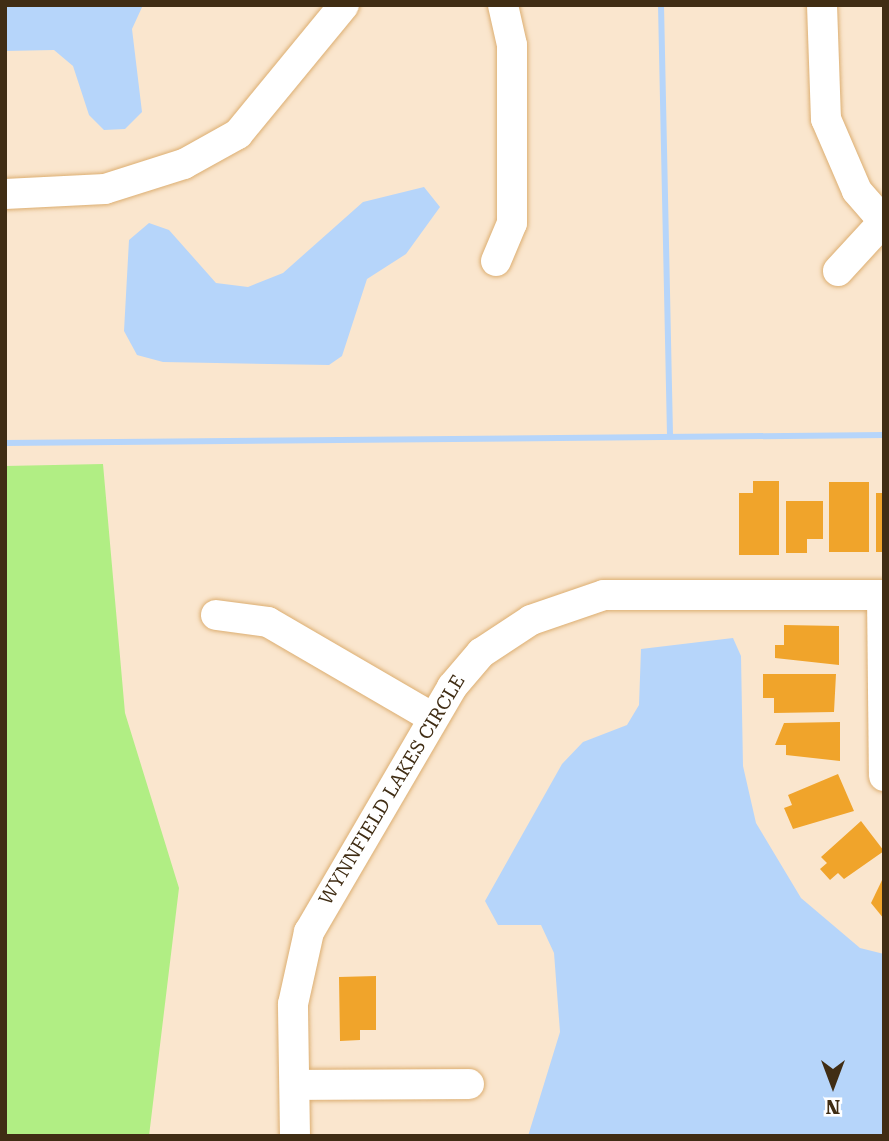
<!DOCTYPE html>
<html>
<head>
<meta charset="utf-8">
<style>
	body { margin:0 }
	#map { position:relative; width:889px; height:1141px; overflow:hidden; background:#fae6ce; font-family:"Roboto Serif",serif }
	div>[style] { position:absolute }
	.green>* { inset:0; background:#b1ee84 }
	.water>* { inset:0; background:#b6d5fa }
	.stream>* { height:6px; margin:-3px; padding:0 3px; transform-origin:3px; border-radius:3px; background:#b6d5fa }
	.building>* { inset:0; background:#f0a42b; transform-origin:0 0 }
	.roads { filter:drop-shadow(0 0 2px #dcae71) drop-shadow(0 0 2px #dcae71) }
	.minor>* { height:30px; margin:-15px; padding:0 15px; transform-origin:15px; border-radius:15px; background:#fff }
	span { translate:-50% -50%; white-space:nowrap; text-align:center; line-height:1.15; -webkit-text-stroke:5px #fff; paint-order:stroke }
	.street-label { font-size:19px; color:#402d14 }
	.frame { position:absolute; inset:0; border:7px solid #402d14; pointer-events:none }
	.north { position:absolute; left:798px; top:1050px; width:70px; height:70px; -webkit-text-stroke:5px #fff; paint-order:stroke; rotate:180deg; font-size:19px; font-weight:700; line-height:28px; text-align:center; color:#402d14 }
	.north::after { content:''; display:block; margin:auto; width:24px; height:32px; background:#402d14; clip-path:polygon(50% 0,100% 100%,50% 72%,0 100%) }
</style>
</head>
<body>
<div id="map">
	<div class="green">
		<div style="clip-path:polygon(103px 464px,125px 713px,179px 888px,149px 1136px,5px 1136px,5px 466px)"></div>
	</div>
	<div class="water">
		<div style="clip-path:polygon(5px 5px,143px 5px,132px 29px,142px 112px,125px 129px,104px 130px,89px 115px,73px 66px,54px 50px,5px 51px)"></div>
		<div style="clip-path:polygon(424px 187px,440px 207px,406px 254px,367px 279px,342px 356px,329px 365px,163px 362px,137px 355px,124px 331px,129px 240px,149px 223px,169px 230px,216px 283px,248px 287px,283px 273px,363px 202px)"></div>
		<div style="clip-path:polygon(733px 638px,741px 656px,743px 766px,756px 823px,801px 898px,860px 948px,884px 954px,884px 1136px,528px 1136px,560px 1032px,554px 953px,541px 925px,498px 925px,485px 901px,562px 764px,583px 742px,627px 725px,639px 705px,641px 649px)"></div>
	</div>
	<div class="stream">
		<div style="left:661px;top:5px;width:431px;rotate:88.8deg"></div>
		<div style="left:5px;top:443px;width:879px;rotate:-0.52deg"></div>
	</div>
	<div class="building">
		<div style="clip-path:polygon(753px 481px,779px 481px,779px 555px,739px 555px,739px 493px,753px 493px)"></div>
		<div style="left:829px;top:482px;width:40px;height:70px"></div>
		<div style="left:876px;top:493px;width:8px;height:59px"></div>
		<div style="clip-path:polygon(786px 501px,823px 501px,823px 539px,807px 539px,807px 553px,786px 553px)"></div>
		<div style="clip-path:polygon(784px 625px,839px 626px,839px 665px,775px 658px,775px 645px,784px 645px)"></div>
		<div style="clip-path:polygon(763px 674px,836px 674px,834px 712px,774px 713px,774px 698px,763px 698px)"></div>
		<div style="clip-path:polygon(840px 722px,840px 761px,786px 755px,786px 745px,775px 745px,784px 723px)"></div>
		<div style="clip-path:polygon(838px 774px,854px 811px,793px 829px,784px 808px,792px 805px,788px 795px)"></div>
		<div style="clip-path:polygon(861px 821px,884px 851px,844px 879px,838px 873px,830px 880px,820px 869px,827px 863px,821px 857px)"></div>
		<div style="clip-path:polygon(884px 876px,884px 919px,871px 903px)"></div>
		<div style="clip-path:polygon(376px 976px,376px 1030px,360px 1030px,360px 1040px,340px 1041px,339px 977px)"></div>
	</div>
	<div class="roads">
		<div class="minor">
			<div style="left:822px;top:5px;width:114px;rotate:88deg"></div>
			<div style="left:826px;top:119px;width:78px;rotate:66.7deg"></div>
			<div style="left:857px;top:191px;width:41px;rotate:48.9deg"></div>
			<div style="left:5px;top:194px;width:100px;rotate:-2.9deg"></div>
			<div style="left:105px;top:189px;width:83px;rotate:-17.6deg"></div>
			<div style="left:184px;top:164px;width:62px;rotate:-29.1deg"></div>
			<div style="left:238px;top:134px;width:167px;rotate:-50.6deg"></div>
			<div style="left:496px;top:261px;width:41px;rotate:-67.2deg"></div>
			<div style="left:512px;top:223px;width:178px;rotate:-90deg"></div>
			<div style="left:512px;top:45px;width:41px;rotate:-102.7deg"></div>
			<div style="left:838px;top:271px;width:67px;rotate:-47.4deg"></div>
			<div style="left:882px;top:595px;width:181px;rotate:89.4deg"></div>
			<div style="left:216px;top:615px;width:52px;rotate:7.7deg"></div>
			<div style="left:268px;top:622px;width:191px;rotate:30.2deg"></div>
			<div style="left:295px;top:1085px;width:174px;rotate:-0.3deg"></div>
			<div style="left:295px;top:1136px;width:132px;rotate:-90.9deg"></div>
			<div style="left:293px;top:1004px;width:74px;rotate:-77.5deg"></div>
			<div style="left:309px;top:932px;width:284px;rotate:-59.7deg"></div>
			<div style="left:452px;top:687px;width:45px;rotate:-49.5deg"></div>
			<div style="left:481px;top:653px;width:60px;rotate:-33.4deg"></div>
			<div style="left:531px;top:620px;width:77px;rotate:-18.9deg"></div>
			<div style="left:604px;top:595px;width:280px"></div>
		</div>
	</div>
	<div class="street-label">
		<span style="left:392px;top:790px;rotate:-59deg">WYNNFIELD LAKES CIRCLE</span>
	</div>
	<div class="frame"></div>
	<div class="north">N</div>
</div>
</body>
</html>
